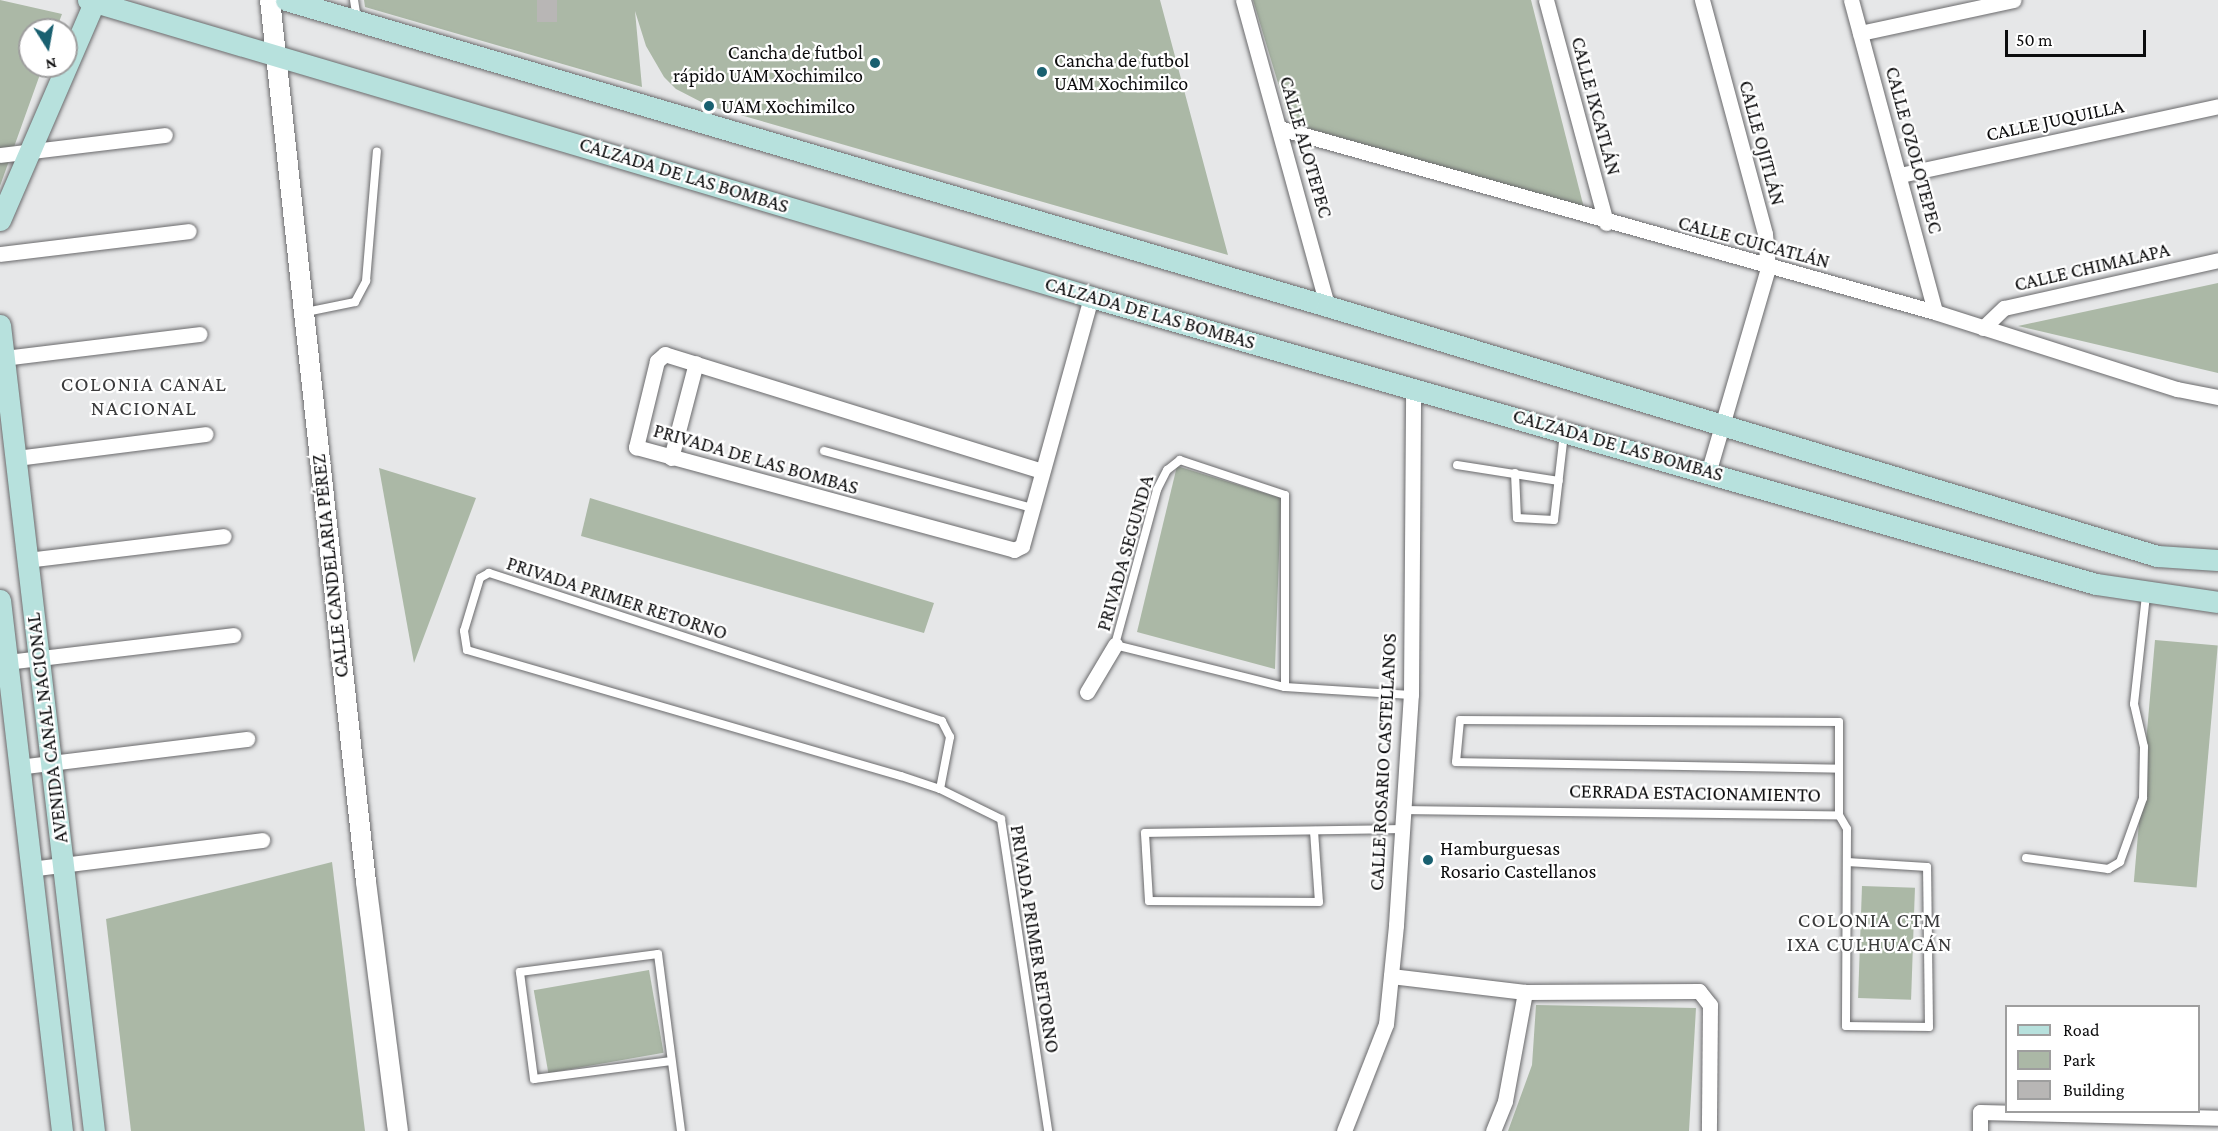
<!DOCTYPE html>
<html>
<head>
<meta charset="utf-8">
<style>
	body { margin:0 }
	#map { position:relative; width:2218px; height:1131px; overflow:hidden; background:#e6e7e8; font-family:"Crimson Pro",serif }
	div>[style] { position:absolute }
	.green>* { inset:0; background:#abb8a6; transform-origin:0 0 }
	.building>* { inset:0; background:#b8b6b5; transform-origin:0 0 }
	.roads { filter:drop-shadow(0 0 2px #6a6a6c) drop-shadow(0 0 2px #6a6a6c) }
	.service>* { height:8px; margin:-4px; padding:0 4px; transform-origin:4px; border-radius:4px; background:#fff }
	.minor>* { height:15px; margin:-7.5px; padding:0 7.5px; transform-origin:7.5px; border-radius:7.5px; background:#fff }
	.tertiary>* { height:20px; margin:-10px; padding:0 10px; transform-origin:10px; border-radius:10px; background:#fff }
	.secondary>* { height:21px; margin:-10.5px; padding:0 10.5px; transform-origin:10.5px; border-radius:10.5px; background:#b7e1dd }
	.dots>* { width:16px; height:16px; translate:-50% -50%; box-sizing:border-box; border:3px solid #fff; border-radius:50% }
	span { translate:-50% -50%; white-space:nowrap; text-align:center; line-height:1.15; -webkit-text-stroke:4.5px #fff; paint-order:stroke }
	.poi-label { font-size:20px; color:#0c0c0d }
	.right { translate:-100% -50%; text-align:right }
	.left { translate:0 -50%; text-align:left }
	.street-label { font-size:20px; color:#0c0c0d }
	.neighbourhood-label { font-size:21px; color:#3b3b3c; letter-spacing:1.5px }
	.legend { position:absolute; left:2005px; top:1005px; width:195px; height:108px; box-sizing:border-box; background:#fff; border:2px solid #9e9e9e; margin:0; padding:8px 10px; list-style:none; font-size:18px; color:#0c0c0d }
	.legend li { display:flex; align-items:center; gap:12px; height:30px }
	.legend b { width:30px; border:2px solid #9e9e9e }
	.north { position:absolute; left:18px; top:18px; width:60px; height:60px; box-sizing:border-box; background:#fff; border:2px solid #9e9e9e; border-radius:50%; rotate:169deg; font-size:16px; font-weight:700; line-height:24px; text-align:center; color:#0c0c0d }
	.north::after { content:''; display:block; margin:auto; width:21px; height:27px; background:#196070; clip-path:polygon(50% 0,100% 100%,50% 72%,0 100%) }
	.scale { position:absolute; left:2005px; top:30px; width:141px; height:27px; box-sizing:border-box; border:3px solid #0c0c0d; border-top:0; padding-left:8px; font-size:18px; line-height:21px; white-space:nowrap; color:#0c0c0d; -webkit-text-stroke:4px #fff; paint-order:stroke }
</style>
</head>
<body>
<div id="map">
	<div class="green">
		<div style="clip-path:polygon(0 0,62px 14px,56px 30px,30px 30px,30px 66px,43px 66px,0 186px)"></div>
		<div style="clip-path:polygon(364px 0,1160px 0,1228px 255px,709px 106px,676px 89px,664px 77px,646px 46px,635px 11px,642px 87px,365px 7px)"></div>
		<div style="clip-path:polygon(1253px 0,1531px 0,1584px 208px,1290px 123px)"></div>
		<div style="clip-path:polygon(2218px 283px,2218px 373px,2018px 326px)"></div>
		<div style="clip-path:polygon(1177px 466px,1281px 498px,1275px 669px,1137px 632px)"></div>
		<div style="clip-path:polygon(379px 468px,476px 498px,414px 663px)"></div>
		<div style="clip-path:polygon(590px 498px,934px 603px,924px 633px,581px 536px)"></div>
		<div style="left:2155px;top:640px;width:63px;height:243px;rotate:5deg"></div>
		<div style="clip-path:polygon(332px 862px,365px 1131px,131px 1131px,106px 919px)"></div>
		<div style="left:1862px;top:886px;width:53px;height:112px;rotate:2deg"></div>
		<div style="left:649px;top:970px;width:84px;height:117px;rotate:80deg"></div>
		<div style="clip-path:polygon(1536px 1005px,1696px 1008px,1689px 1131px,1508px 1131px,1532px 1065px)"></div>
	</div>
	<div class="building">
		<div style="left:537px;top:0;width:20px;height:22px"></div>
	</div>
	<div class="roads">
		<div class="service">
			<div style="left:354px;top:0;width:19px;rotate:81deg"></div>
			<div style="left:306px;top:312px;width:50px;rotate:-11.5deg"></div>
			<div style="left:355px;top:302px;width:24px;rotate:-62deg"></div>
			<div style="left:366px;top:281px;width:130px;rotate:-85.2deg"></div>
			<div style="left:824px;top:451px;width:216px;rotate:15.3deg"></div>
			<div style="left:1457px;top:465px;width:103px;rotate:8.9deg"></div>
			<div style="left:1515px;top:473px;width:45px;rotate:87.5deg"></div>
			<div style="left:1517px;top:518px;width:37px;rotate:3deg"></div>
			<div style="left:1554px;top:520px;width:87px;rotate:-83.4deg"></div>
			<div style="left:1285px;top:687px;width:192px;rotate:-90deg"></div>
			<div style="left:1285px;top:495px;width:111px;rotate:-161.6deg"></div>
			<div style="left:1180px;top:460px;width:16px;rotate:142deg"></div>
			<div style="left:1167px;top:470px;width:22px;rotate:117deg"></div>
			<div style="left:1157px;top:490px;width:161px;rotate:105.2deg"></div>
			<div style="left:1115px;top:645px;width:175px;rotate:13.9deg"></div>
			<div style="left:1285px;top:687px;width:126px;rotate:3.6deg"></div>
			<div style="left:940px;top:789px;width:53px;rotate:-79.1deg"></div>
			<div style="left:950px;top:737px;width:18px;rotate:-117deg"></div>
			<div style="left:942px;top:721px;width:477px;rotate:-161.9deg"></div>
			<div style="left:489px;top:573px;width:10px;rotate:151deg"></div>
			<div style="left:480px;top:578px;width:55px;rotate:106.8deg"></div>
			<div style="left:464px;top:631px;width:19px;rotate:81deg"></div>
			<div style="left:467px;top:650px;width:452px;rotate:16.2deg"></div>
			<div style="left:901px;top:776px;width:41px;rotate:18.4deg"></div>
			<div style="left:940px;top:789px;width:68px;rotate:26.2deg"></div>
			<div style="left:1001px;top:819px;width:316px;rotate:81.4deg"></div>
			<div style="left:1403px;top:810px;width:436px;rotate:0.7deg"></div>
			<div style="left:1839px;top:815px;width:93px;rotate:-90deg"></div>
			<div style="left:1839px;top:722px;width:379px;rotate:-179.7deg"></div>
			<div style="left:1460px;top:720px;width:42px;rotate:95.4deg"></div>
			<div style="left:1456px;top:762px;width:383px;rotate:1deg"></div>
			<div style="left:1839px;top:815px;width:16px;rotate:60deg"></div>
			<div style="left:1847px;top:829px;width:197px;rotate:90.3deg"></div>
			<div style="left:1846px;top:1026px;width:83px;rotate:0.7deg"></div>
			<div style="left:1929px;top:1027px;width:160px;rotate:-90.7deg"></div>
			<div style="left:1927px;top:867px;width:80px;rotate:-176.4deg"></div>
			<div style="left:1314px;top:831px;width:71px;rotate:86deg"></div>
			<div style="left:1319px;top:902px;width:170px;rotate:-179.7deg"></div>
			<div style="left:1149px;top:901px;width:68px;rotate:-93.4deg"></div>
			<div style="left:1145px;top:833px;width:256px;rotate:-0.9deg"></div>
			<div style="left:2026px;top:858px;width:83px;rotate:7.6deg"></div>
			<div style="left:2108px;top:869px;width:14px;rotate:-30deg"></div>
			<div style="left:2120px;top:862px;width:68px;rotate:-70.2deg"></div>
			<div style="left:2143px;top:798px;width:51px;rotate:-88.9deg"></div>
			<div style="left:2144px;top:747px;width:44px;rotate:-103.1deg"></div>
			<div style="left:2134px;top:704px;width:110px;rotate:-83.7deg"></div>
			<div style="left:671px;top:1061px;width:138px;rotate:172.5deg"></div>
			<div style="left:534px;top:1079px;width:108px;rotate:-97.5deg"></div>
			<div style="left:520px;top:972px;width:139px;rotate:-7.4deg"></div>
			<div style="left:658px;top:954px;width:178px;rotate:82.6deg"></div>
		</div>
		<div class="minor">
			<div style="left:1243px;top:0;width:317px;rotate:74.6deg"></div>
			<div style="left:1546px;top:0;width:231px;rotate:74.9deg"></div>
			<div style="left:1702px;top:0;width:242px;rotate:74.9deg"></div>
			<div style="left:1765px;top:234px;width:34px;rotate:85deg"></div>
			<div style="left:1768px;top:268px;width:210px;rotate:106.3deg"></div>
			<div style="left:1851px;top:0;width:323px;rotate:74.9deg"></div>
			<div style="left:1860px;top:33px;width:157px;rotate:-12.1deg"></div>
			<div style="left:1279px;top:128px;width:681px;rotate:15.67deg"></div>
			<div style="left:1935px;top:312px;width:254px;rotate:17.7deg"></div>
			<div style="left:2177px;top:389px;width:42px;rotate:11deg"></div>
			<div style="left:0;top:155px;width:166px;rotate:-6.9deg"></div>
			<div style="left:1900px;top:175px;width:325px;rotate:-12.2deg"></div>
			<div style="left:0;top:254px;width:190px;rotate:-6.9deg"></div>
			<div style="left:1983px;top:328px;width:29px;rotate:-44deg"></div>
			<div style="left:2004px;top:308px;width:219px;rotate:-12.6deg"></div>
			<div style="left:4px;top:358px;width:197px;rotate:-7deg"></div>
			<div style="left:16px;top:458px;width:191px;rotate:-7.2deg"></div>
			<div style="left:671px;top:458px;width:98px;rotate:-75.3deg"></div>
			<div style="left:1042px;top:471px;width:395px;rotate:-162.8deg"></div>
			<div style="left:665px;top:354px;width:11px;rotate:139deg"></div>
			<div style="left:657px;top:361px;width:89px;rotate:103.7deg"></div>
			<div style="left:636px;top:447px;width:392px;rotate:15.2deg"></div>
			<div style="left:1014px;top:550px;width:9px;rotate:-27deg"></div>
			<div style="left:1022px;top:546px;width:258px;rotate:-74.5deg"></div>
			<div style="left:27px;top:560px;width:198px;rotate:-6.9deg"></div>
			<div style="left:7px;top:662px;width:228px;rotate:-6.8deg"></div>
			<div style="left:1087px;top:692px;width:55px;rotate:-59.2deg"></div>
			<div style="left:18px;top:767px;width:231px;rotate:-7deg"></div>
			<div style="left:30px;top:869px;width:234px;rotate:-7.1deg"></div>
			<div style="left:1391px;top:976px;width:135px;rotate:6.8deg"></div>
			<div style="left:1525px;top:992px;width:174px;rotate:-0.3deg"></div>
			<div style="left:1699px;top:991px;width:18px;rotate:52deg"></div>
			<div style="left:1710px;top:1005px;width:126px;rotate:90.5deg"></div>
			<div style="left:1344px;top:1131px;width:115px;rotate:-68.6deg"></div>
			<div style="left:1386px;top:1024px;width:100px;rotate:-84.2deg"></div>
			<div style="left:1396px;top:925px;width:230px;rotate:-86.3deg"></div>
			<div style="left:1411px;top:695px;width:308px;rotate:-89.6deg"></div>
			<div style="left:1493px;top:1131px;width:32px;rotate:-68deg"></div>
			<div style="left:1505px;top:1101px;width:111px;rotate:-79.6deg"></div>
			<div style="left:1980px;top:1131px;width:19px;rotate:-90deg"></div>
			<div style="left:1980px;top:1112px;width:238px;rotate:1.4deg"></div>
		</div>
		<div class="tertiary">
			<div style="left:270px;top:0;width:887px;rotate:83.79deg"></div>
			<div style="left:366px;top:882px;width:251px;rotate:82.7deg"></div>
		</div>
		<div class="secondary">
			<div style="left:88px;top:0;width:1046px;rotate:16.49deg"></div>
			<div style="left:1091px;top:297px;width:1045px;rotate:15.94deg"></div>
			<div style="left:2096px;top:584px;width:123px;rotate:8.4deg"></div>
			<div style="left:286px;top:0;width:1085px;rotate:16.38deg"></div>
			<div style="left:1327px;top:306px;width:867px;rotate:16.76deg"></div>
			<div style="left:2157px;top:556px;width:61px;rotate:3.8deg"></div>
			<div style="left:0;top:220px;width:240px;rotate:-66.6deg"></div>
			<div style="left:0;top:325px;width:811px;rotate:83.35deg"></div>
			<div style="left:0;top:600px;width:535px;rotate:83.34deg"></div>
		</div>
	</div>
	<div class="dots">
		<div style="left:875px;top:63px;background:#196070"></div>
		<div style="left:1042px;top:72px;background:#196070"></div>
		<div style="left:709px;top:106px;background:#196070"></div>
		<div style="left:1428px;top:860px;background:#196070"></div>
	</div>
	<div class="poi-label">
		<span class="right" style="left:863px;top:64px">Cancha de futbol<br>rápido UAM Xochimilco</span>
		<span class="left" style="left:1054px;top:72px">Cancha de futbol<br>UAM Xochimilco</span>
		<span class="left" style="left:721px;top:106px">UAM Xochimilco</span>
		<span class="left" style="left:1440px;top:860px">Hamburguesas<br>Rosario Castellanos</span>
	</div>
	<div class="street-label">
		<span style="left:1596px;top:106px;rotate:75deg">CALLE IXCATLÁN</span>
		<span style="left:2055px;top:120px;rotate:-12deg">CALLE JUQUILLA</span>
		<span style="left:1762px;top:143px;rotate:75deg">CALLE OJITLÁN</span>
		<span style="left:1306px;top:147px;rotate:74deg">CALLE ALOTEPEC</span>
		<span style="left:1914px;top:150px;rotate:75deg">CALLE OZOLOTEPEC</span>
		<span style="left:684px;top:175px;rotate:17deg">CALZADA DE LAS BOMBAS</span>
		<span style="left:1754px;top:242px;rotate:15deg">CALLE CUICATLÁN</span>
		<span style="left:2092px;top:267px;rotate:-13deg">CALLE CHIMALAPA</span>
		<span style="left:1150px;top:313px;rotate:16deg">CALZADA DE LAS BOMBAS</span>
		<span style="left:1618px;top:445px;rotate:16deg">CALZADA DE LAS BOMBAS</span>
		<span style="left:756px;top:459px;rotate:16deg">PRIVADA DE LAS BOMBAS</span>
		<span style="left:1125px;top:553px;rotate:-74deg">PRIVADA SEGUNDA</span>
		<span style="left:330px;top:566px;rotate:-96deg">CALLE CANDELARIA PÉREZ</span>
		<span style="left:617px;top:598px;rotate:18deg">PRIVADA PRIMER RETORNO</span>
		<span style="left:47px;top:728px;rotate:-97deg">AVENIDA CANAL NACIONAL</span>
		<span style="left:1383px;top:762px;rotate:-87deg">CALLE ROSARIO CASTELLANOS</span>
		<span style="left:1695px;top:793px;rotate:1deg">CERRADA ESTACIONAMIENTO</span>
		<span style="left:1035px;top:939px;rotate:81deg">PRIVADA PRIMER RETORNO</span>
	</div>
	<div class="neighbourhood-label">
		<span style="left:144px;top:396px">COLONIA CANAL<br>NACIONAL</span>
		<span style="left:1870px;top:932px">COLONIA CTM<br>IXA CULHUACÁN</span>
	</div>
	<ul class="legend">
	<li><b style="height:8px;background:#b7e1dd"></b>Road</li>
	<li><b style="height:16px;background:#abb8a6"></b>Park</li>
	<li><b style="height:16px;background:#b8b6b5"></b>Building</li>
	</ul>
	<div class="north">N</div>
	<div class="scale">50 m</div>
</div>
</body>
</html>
